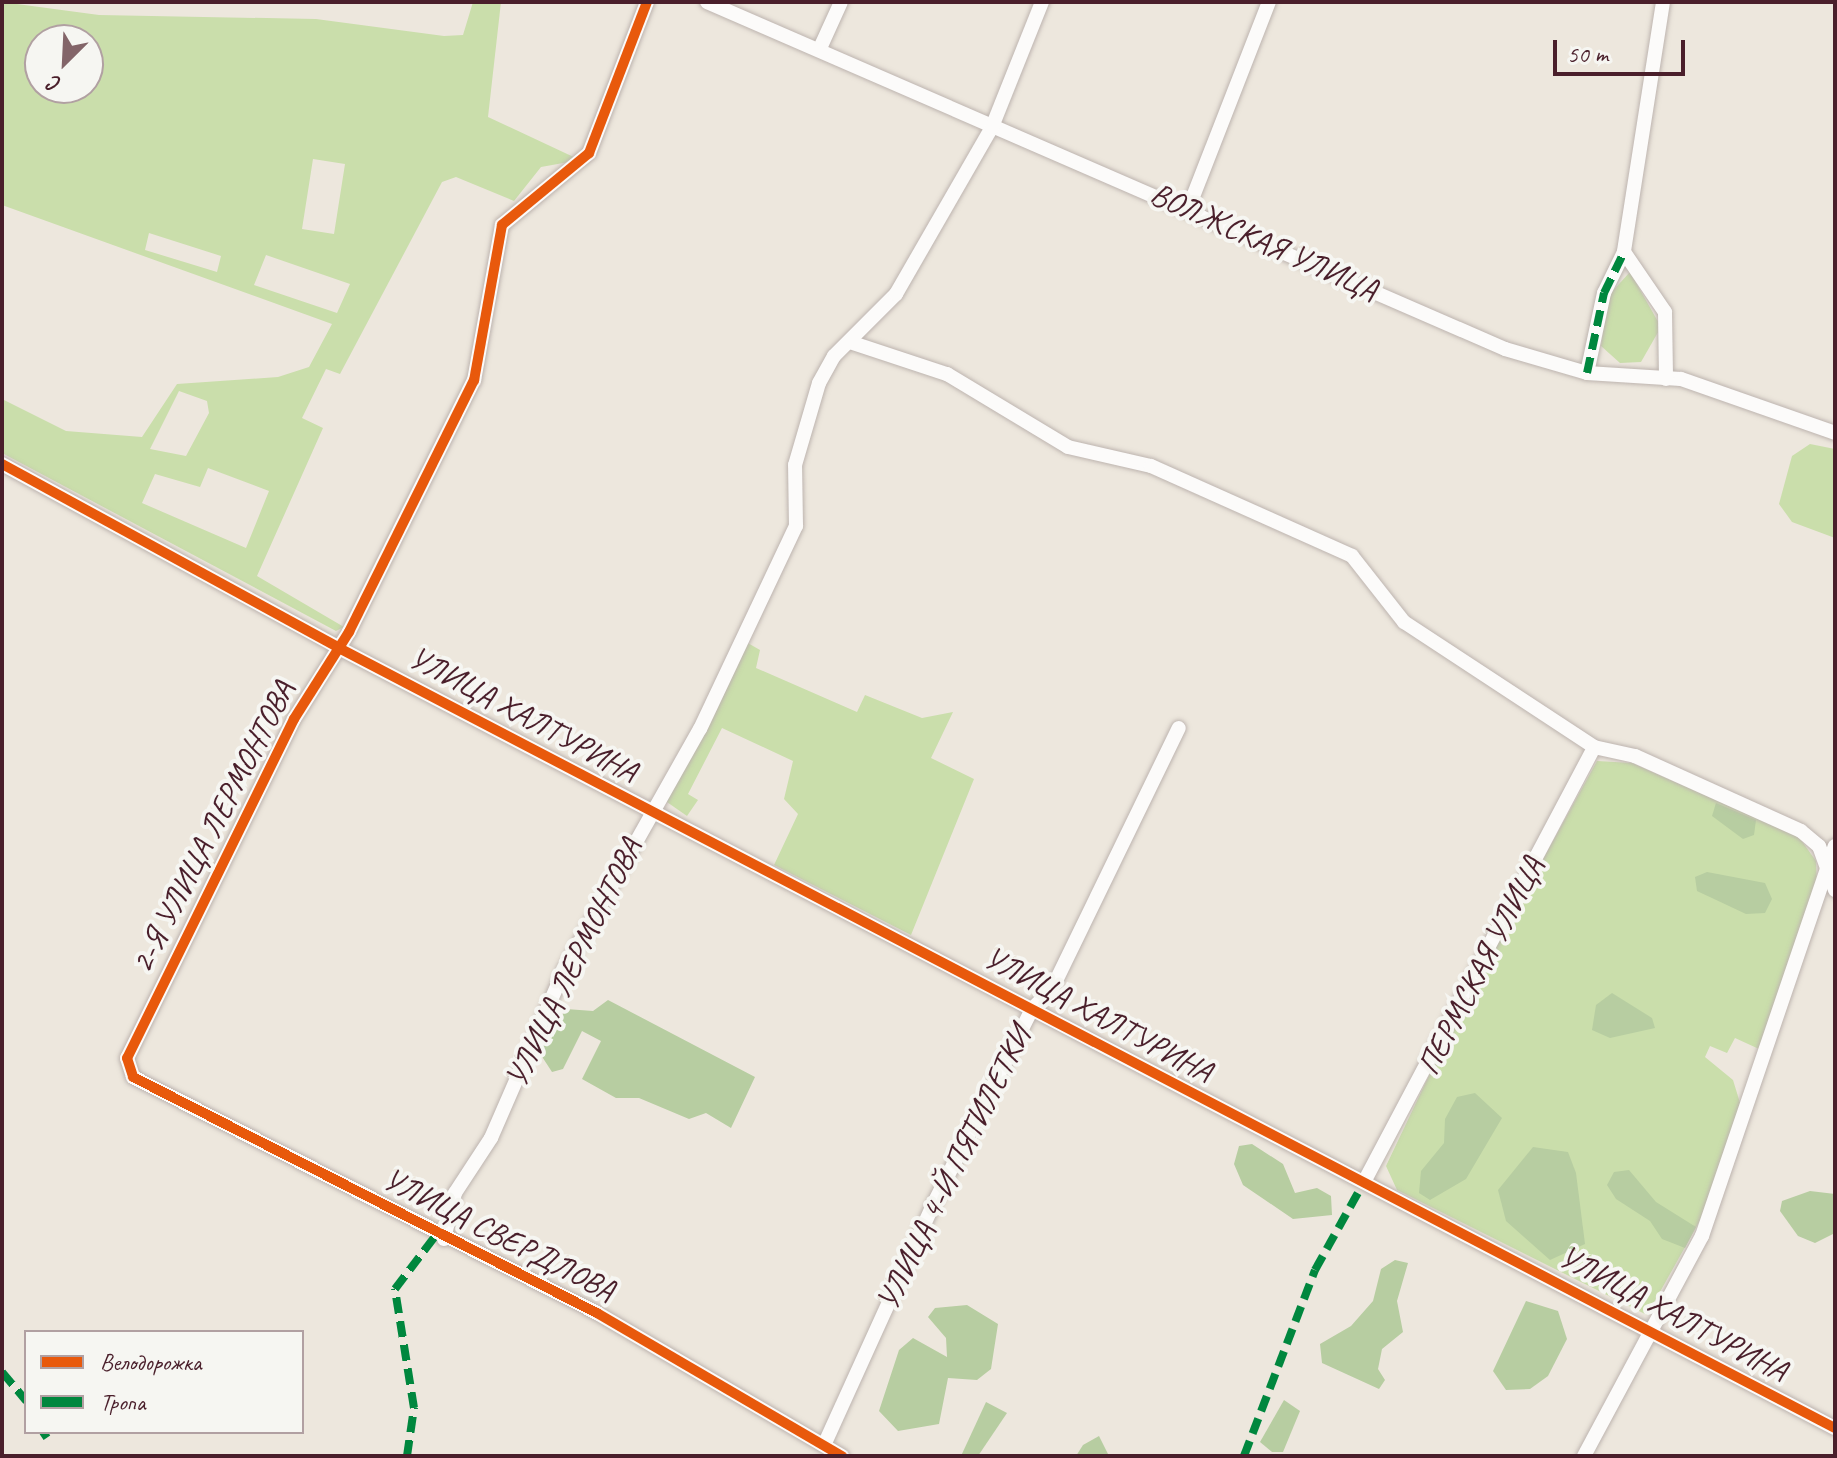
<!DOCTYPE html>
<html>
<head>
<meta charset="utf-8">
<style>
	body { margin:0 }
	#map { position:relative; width:1837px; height:1458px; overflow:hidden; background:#ede7dd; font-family:Caveat,sans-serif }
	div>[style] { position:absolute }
	.green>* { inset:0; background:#cadeab }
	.forest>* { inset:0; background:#b7cda1 }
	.roads { filter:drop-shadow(0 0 2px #bdb4af) drop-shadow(0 0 2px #bdb4af) }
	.minor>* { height:14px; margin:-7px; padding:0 7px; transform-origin:7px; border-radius:7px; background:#fcfbfa }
	.quiet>* { height:8px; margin-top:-4px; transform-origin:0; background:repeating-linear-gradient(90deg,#00873e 0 16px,transparent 0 24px) }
	.cycleway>* { height:10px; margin:-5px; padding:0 5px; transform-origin:5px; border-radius:5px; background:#e8590c }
	span { translate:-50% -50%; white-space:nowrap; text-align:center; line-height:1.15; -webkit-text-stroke:8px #f6f6f2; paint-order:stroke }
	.street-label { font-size:32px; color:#4a1f2b }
	.frame { position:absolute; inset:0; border:4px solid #4a1f2b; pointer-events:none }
	.legend { position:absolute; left:24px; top:1330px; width:280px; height:104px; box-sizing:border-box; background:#f6f6f2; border:2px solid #b1a0a2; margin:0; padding:10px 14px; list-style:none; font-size:24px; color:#4a1f2b }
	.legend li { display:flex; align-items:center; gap:16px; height:40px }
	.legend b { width:40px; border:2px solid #b1a0a2 }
	.north { position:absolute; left:24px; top:24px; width:80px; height:80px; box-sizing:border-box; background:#f6f6f2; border:2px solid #b1a0a2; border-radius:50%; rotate:204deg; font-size:22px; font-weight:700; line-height:32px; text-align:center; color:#4a1f2b }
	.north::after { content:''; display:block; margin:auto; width:28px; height:36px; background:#836569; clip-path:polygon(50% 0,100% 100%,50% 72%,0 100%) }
	.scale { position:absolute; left:1553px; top:40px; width:132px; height:36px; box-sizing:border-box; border:4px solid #4a1f2b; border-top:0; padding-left:10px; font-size:24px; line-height:28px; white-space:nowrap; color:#4a1f2b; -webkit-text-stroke:6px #f6f6f2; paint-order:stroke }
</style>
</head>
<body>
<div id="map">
	<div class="green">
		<div style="clip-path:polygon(evenodd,2px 2px,99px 15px,316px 19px,444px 36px,463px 35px,473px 2px,501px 2px,488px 117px,580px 160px,541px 167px,514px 201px,456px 177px,442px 182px,340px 374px,326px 369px,302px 418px,323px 428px,257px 576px,344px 627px,336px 631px,2px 453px,2px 399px,66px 431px,142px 437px,177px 384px,278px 377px,309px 367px,332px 324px,2px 205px,2px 2px,40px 40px,88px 40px,88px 88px,40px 88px,40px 40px,2px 2px,313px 159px,345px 164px,334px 234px,302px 229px,313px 159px,2px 2px,149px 233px,221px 256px,217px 272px,145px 250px,149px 233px,2px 2px,266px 255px,350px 284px,337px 313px,254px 285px,266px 255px,2px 2px,179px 391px,207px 401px,209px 413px,186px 456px,150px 449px,179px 391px,2px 2px,208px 468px,269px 491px,246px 548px,142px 503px,155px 474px,200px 487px,208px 468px)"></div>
		<div style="clip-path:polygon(1630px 272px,1661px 327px,1641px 362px,1620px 363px,1601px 346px,1608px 296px)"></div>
		<div style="clip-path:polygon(1810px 444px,1835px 449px,1835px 538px,1792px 522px,1779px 504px,1792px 456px)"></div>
		<div style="clip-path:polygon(746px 642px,760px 650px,756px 668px,857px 712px,865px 695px,922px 718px,953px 712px,931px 758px,974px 779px,911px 935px,774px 865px,798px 814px,784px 799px,793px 761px,722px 728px,688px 794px,698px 800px,687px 816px,664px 800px)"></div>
		<div style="clip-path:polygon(1597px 761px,1632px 763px,1799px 837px,1816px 861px,1817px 887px,1759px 1049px,1735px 1038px,1727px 1053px,1710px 1046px,1705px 1057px,1733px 1080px,1741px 1106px,1707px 1208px,1647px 1315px,1397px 1190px,1386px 1166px,1461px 1008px)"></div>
	</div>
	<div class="forest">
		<div style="clip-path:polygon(1716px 803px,1756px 820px,1754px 835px,1743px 839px,1712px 816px)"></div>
		<div style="clip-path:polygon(1707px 872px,1765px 883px,1772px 899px,1765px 913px,1746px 914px,1697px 891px,1695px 877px)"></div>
		<div style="clip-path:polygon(1612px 993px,1652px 1018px,1655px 1028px,1610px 1038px,1592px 1030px,1596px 1005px)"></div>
		<div style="clip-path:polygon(608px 1000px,755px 1077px,731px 1128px,706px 1113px,689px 1119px,639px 1098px,616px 1098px,582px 1079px,601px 1041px,582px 1031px,563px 1069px,552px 1072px,539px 1052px,566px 1009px,593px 1011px)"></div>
		<div style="clip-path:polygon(1475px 1093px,1502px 1118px,1466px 1179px,1430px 1200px,1419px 1193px,1421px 1171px,1444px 1143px,1445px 1119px,1457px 1097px)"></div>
		<div style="clip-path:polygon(1252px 1144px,1283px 1164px,1295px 1193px,1317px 1188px,1331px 1196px,1332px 1215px,1293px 1219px,1243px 1185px,1234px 1164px,1239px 1146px)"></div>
		<div style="clip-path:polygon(1533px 1147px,1568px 1152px,1576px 1173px,1585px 1244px,1550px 1260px,1506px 1221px,1498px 1190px)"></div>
		<div style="clip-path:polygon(1629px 1170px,1656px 1202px,1696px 1227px,1685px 1248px,1662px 1239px,1650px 1221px,1616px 1199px,1607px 1185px,1614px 1172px)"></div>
		<div style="clip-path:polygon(1810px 1191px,1835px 1194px,1835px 1233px,1815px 1243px,1798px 1236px,1780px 1211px,1782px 1201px)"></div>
		<div style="clip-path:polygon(1395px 1260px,1408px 1263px,1397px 1301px,1403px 1332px,1382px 1349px,1378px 1369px,1385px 1380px,1379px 1389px,1322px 1363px,1320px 1344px,1351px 1326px,1373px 1301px,1381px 1269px)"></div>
		<div style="clip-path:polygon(1526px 1301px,1558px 1311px,1567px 1339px,1548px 1376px,1530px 1389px,1506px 1390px,1493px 1371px)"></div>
		<div style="clip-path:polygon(967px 1305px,998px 1324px,991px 1369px,977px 1380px,948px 1378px,939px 1424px,898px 1431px,879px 1411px,899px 1350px,913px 1338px,947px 1357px,946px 1338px,928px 1317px,935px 1308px)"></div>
		<div style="clip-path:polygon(1284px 1400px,1300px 1411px,1283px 1452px,1272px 1452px,1260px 1442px)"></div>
		<div style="clip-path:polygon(986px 1402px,1007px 1413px,978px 1456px,961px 1456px)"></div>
		<div style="clip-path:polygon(1099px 1436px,1109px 1456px,1076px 1456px,1083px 1445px)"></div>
	</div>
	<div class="roads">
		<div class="minor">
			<div style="left:647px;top:2px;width:162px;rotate:111deg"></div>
			<div style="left:589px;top:153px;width:113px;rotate:140.4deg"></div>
			<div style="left:502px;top:225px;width:158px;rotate:100.2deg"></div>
			<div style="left:474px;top:380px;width:281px;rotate:116.4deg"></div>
			<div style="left:349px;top:632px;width:103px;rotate:122.3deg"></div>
			<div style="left:294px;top:719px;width:378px;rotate:116.2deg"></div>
			<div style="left:127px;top:1058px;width:20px;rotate:72deg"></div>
			<div style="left:133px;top:1077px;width:521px;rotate:26.96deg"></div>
			<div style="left:597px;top:1313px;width:284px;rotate:30.3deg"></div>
			<div style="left:707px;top:2px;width:870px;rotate:23.5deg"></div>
			<div style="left:1505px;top:349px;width:85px;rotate:16.3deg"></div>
			<div style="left:1587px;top:373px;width:94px;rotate:3.7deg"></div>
			<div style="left:1681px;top:379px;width:163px;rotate:19.3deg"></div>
			<div style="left:1663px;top:2px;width:253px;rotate:98.9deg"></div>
			<div style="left:1624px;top:252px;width:73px;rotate:55.7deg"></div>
			<div style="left:1665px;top:312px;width:67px;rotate:89.1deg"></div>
			<div style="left:821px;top:46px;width:48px;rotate:-65.6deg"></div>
			<div style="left:1189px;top:207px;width:220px;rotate:-68.7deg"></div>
			<div style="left:853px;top:343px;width:99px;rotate:18.3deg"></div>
			<div style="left:947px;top:374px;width:141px;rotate:31.1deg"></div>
			<div style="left:1068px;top:447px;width:85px;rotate:12.9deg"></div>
			<div style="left:1151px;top:466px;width:220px;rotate:24.1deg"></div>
			<div style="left:1352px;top:556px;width:84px;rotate:51.8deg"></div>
			<div style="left:1404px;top:622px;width:227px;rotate:33.3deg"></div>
			<div style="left:1594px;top:747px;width:42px;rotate:12.4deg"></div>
			<div style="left:1635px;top:756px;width:182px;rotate:24.3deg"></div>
			<div style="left:1801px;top:831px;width:23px;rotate:40deg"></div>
			<div style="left:1819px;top:846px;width:47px;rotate:70deg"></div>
			<div style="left:1587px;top:373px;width:82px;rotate:-78deg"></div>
			<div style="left:1604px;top:293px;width:46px;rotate:-64deg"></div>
			<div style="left:2px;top:464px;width:382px;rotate:28.6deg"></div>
			<div style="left:337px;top:647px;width:1689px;rotate:27.54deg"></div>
			<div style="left:1364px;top:1182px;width:492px;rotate:-62.1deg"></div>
			<div style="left:444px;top:1239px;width:47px;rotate:-76.6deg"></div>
			<div style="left:455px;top:1193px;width:66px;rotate:-56.8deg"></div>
			<div style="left:491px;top:1138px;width:183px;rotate:-66.5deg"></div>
			<div style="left:564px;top:970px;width:277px;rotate:-60.6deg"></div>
			<div style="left:700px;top:729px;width:225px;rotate:-64.7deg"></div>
			<div style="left:796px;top:526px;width:61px;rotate:-90.9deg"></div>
			<div style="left:795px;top:465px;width:85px;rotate:-73.7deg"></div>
			<div style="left:819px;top:383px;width:31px;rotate:-61deg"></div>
			<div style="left:834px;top:356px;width:88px;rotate:-45deg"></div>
			<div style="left:896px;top:294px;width:193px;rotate:-60.1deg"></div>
			<div style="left:992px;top:127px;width:135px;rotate:-68.2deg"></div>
			<div style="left:825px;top:1443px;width:261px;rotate:-65.6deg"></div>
			<div style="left:933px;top:1205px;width:220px;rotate:-63.2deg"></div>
			<div style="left:1032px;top:1009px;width:28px;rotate:-45deg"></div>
			<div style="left:1052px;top:989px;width:290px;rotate:-64.1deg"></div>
			<div style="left:1584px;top:1456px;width:250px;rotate:-61.8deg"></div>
			<div style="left:1702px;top:1236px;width:412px;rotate:-71.2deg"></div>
		</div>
	</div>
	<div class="quiet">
		<div style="left:1587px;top:373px;width:82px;rotate:-78deg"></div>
		<div style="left:1604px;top:293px;width:46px;rotate:-64deg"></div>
		<div style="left:2px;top:1372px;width:38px;rotate:50deg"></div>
		<div style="left:43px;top:1432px;width:7px;rotate:56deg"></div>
		<div style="left:407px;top:1456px;width:49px;rotate:-81.7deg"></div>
		<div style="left:414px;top:1408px;width:121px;rotate:-99.1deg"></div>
		<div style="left:395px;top:1289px;width:68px;rotate:-52.8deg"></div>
		<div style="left:1244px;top:1456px;width:199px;rotate:-69.1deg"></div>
		<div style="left:1315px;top:1270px;width:101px;rotate:-60.9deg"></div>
	</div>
	<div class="cycleway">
		<div style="left:647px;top:2px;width:162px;rotate:111deg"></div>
		<div style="left:589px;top:153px;width:113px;rotate:140.4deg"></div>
		<div style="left:502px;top:225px;width:158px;rotate:100.2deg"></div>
		<div style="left:474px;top:380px;width:281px;rotate:116.4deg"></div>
		<div style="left:349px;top:632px;width:103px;rotate:122.3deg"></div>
		<div style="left:294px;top:719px;width:378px;rotate:116.2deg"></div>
		<div style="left:127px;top:1058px;width:20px;rotate:72deg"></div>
		<div style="left:133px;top:1077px;width:521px;rotate:26.96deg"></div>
		<div style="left:597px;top:1313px;width:284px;rotate:30.3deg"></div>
		<div style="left:2px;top:464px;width:382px;rotate:28.6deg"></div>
		<div style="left:337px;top:647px;width:1689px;rotate:27.54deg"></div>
	</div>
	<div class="street-label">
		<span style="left:1264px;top:242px;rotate:24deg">ВОЛЖСКАЯ УЛИЦА</span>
		<span style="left:523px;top:715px;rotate:28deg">УЛИЦА ХАЛТУРИНА</span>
		<span style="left:213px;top:827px;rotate:-63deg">2-Я УЛИЦА ЛЕРМОНТОВА</span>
		<span style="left:574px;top:963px;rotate:-64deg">УЛИЦА ЛЕРМОНТОВА</span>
		<span style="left:1481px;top:966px;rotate:-63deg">ПЕРМСКАЯ УЛИЦА</span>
		<span style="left:1098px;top:1015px;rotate:28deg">УЛИЦА ХАЛТУРИНА</span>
		<span style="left:954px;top:1168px;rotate:-64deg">УЛИЦА 4-Й ПЯТИЛЕТКИ</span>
		<span style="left:499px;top:1235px;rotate:27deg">УЛИЦА СВЕРДЛОВА</span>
		<span style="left:1673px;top:1314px;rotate:28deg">УЛИЦА ХАЛТУРИНА</span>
	</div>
	<div class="frame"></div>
	<ul class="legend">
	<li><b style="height:10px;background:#e8590c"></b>Велодорожка</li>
	<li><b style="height:10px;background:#00873e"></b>Тропа</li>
	</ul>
	<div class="north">С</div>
	<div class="scale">50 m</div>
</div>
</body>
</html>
